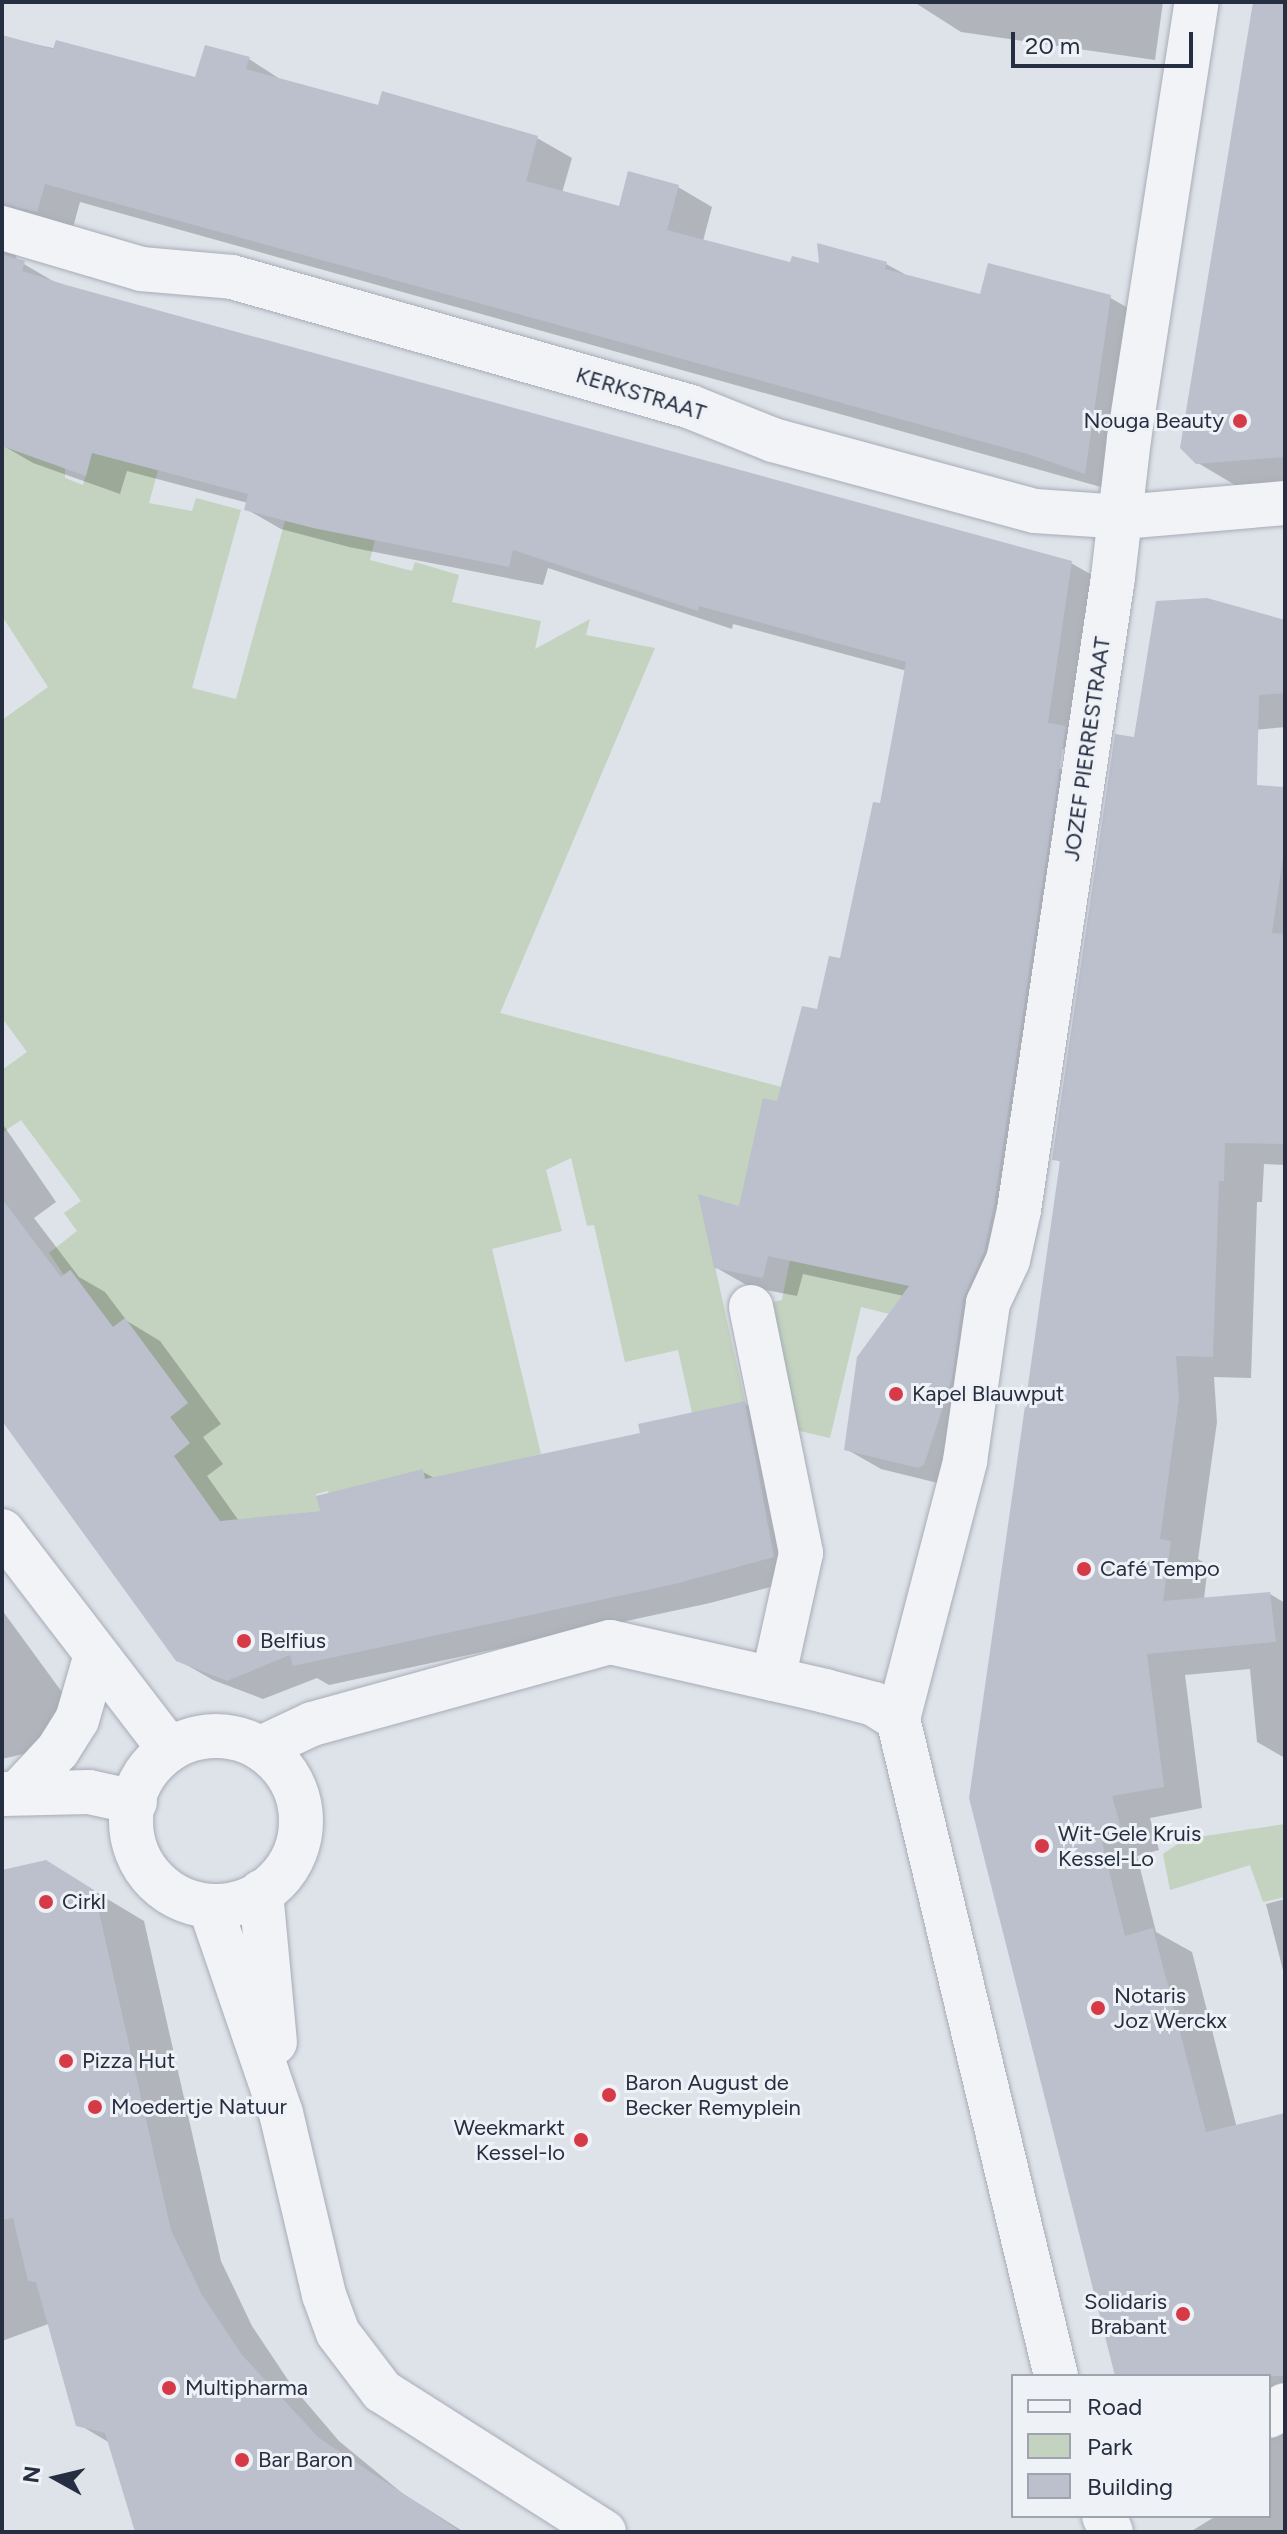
<!DOCTYPE html>
<html>
<head>
<meta charset="utf-8">
<style>
	body { margin:0 }
	#map { position:relative; width:1287px; height:2534px; overflow:hidden; background:#dee2e9; font-family:Figtree,sans-serif }
	div>[style] { position:absolute }
	.green>* { inset:0; background:#c3d3bf }
	.shadow>* { inset:0; background:#0003 }
	.building>* { inset:0; background:#bbc0cc }
	.roads { filter:drop-shadow(0 0 2px #a7acb7) drop-shadow(0 0 2px #a7acb7) }
	.minor>* { height:44px; margin:-22px; padding:0 22px; transform-origin:22px; border-radius:22px; background:#f1f3f7 }
	.minor>.ring { margin:-22px; padding:0; box-sizing:content-box; background:none; border:44px solid #f1f3f7; border-radius:50% }
	.dots>* { width:22px; height:22px; translate:-50% -50%; box-sizing:border-box; border:4px solid #eef1f6; border-radius:50% }
	span { translate:-50% -50%; white-space:nowrap; text-align:center; line-height:1.15; -webkit-text-stroke:6px #eef1f6; paint-order:stroke }
	.street-label { font-size:22px; color:#262e41 }
	.poi-label { font-size:22px; color:#262e41 }
	.right { translate:-100% -50%; text-align:right }
	.left { translate:0 -50%; text-align:left }
	.frame { position:absolute; inset:0; border:4px solid #262e41; pointer-events:none }
	.legend { position:absolute; left:1011px; top:2374px; width:260px; height:144px; box-sizing:border-box; background:#eef1f6; border:2px solid #9ea3ae; margin:0; padding:10px 14px; list-style:none; font-size:24px; color:#262e41 }
	.legend li { display:flex; align-items:center; gap:16px; height:40px }
	.legend b { width:40px; border:2px solid #9ea3ae }
	.north { position:absolute; left:16px; top:2438px; width:80px; height:80px; -webkit-text-stroke:6px #eef1f6; paint-order:stroke; rotate:278deg; font-size:22px; font-weight:700; line-height:32px; text-align:center; color:#262e41 }
	.north::after { content:''; display:block; margin:auto; width:28px; height:36px; background:#262e41; clip-path:polygon(50% 0,100% 100%,50% 72%,0 100%) }
	.scale { position:absolute; left:1011px; top:32px; width:182px; height:36px; box-sizing:border-box; border:4px solid #262e41; border-top:0; padding-left:10px; font-size:24px; line-height:28px; white-space:nowrap; color:#262e41; -webkit-text-stroke:6px #eef1f6; paint-order:stroke }
</style>
</head>
<body>
<div id="map">
	<div class="green">
		<div style="clip-path:polygon(100px 423px,158px 470px,149px 503px,192px 511px,196px 498px,241px 510px,192px 688px,236px 699px,285px 521px,375px 540px,370px 560px,412px 571px,415px 562px,459px 575px,452px 602px,541px 621px,535px 649px,590px 619px,586px 635px,655px 648px,500px 1013px,851px 1105px,957px 1296px,950px 1329px,861px 1307px,830px 1438px,791px 1429px,763px 1304px,782px 1300px,794px 1239px,778px 1217px,699px 1195px,745px 1401px,692px 1413px,678px 1350px,625px 1362px,594px 1225px,587px 1226px,571px 1158px,546px 1170px,562px 1231px,492px 1249px,541px 1454px,427px 1486px,423px 1470px,333px 1507px,328px 1491px,316px 1494px,320px 1511px,265px 1517px,232px 1599px,173px 1456px,189px 1444px,170px 1417px,188px 1403px,159px 1391px,71px 1270px,64px 1275px,49px 1253px,77px 1231px,64px 1213px,81px 1201px,21px 1120px,2px 1133px,2px 1070px,27px 1052px,2px 1018px,2px 720px,48px 687px,2px 616px,2px 446px,65px 463px,65px 478px,83px 485px)"></div>
		<div style="clip-path:polygon(1285px 1824px,1285px 1897px,1263px 1902px,1250px 1865px,1170px 1890px,1163px 1854px,1185px 1839px)"></div>
	</div>
	<div class="shadow">
		<div style="clip-path:polygon(914px 2px,1163px 2px,1155px 60px,961px 32px)"></div>
		<div style="clip-path:polygon(1254px 2px,1285px 2px,1285px 484px,1240px 488px,1198px 463px)"></div>
		<div style="clip-path:polygon(2px 37px,196px 79px,249px 59px,283px 81px,379px 108px,537px 138px,572px 158px,562px 193px,620px 208px,678px 187px,712px 207px,703px 241px,792px 264px,886px 264px,910px 277px,981px 296px,1107px 296px,1142px 316px,1119px 492px,80px 202px,72px 231px,12px 242px,17px 260px,58px 284px,1071px 563px,1106px 583px,1082px 747px,1044px 751px,1059px 768px,1094px 788px,954px 1487px,881px 1469px,846px 1449px,904px 1296px,803px 1274px,797px 1296px,750px 1287px,715px 1267px,842px 961px,882px 806px,907px 671px,733px 624px,732px 629px,548px 568px,543px 585px,349px 547px,281px 529px,246px 509px,248px 503px,127px 471px,120px 494px,33px 463px,2px 445px)"></div>
		<div style="clip-path:polygon(1285px 622px,1285px 727px,1173px 738px)"></div>
		<div style="clip-path:polygon(1285px 789px,1285px 1165px,1264px 1164px,1262px 1202px,1257px 1202px,1251px 1378px,1214px 1377px,1217px 1422px,1198px 1559px,1208px 1565px,1204px 1599px,1270px 1594px,1285px 1603px,1285px 1758px,1257px 1742px,1250px 1669px,1185px 1675px,1202px 1808px,1150px 1818px,1159px 1850px,1137px 1856px,1156px 1932px,1192px 1952px,1238px 2132px,1285px 2177px,1285px 2532px,1190px 2532px,1216px 2516px,1269px 2516px,1269px 2376px,1117px 2376px,1062px 1163px,1054px 1158px)"></div>
		<div style="clip-path:polygon(2px 1123px,56px 1202px,34px 1218px,79px 1277px,105px 1292px,127px 1321px,160px 1341px,221px 1424px,203px 1437px,223px 1464px,207px 1476px,239px 1521px,322px 1512px,423px 1472px,436px 1479px,643px 1435px,744px 1403px,779px 1423px,808px 1577px,710px 1603px,329px 1685px,317px 1678px,263px 1699px,213px 1680px,178px 1660px,2px 1418px)"></div>
		<div style="clip-path:polygon(2px 1610px,67px 1699px,45px 1749px,2px 1759px)"></div>
		<div style="clip-path:polygon(46px 1862px,144px 1921px,221px 2261px,252px 2326px,292px 2386px,339px 2441px,402px 2493px,464px 2532px,137px 2532px,110px 2443px,78px 2424px,51px 2323px,2px 2341px,2px 1872px)"></div>
		<div style="clip-path:polygon(1285px 1899px,1285px 1978px,1266px 1904px)"></div>
	</div>
	<div class="building">
		<div style="clip-path:polygon(1253px 2px,1285px 2px,1285px 457px,1196px 464px,1180px 448px)"></div>
		<div style="clip-path:polygon(2px 35px,53px 49px,56px 40px,195px 77px,205px 45px,250px 57px,246px 69px,378px 105px,382px 91px,538px 136px,526px 181px,619px 206px,628px 171px,679px 185px,667px 230px,790px 262px,792px 256px,819px 263px,817px 243px,887px 262px,885px 269px,980px 294px,988px 263px,1111px 295px,1085px 474px,1031px 455px,45px 184px,37px 212px,2px 204px)"></div>
		<div style="clip-path:polygon(2px 254px,25px 261px,22px 271px,66px 285px,1072px 561px,1048px 723px,1066px 726px,994px 1205px,984px 1252px,963px 1299px,952px 1379px,924px 1465px,918px 1468px,844px 1450px,857px 1357px,909px 1286px,768px 1256px,763px 1278px,714px 1268px,698px 1194px,739px 1206px,763px 1098px,777px 1101px,802px 1006px,817px 1009px,829px 956px,840px 958px,873px 802px,880px 803px,906px 662px,699px 606px,698px 611px,513px 550px,509px 567px,313px 528px,244px 510px,248px 494px,92px 453px,86px 476px,2px 446px)"></div>
		<div style="clip-path:polygon(1207px 598px,1285px 620px,1285px 693px,1259px 695px,1257px 785px,1285px 787px,1285px 844px,1272px 933px,1285px 934px,1285px 1144px,1225px 1143px,1224px 1181px,1219px 1181px,1213px 1357px,1176px 1356px,1179px 1399px,1160px 1539px,1171px 1541px,1163px 1601px,1270px 1592px,1276px 1642px,1147px 1654px,1164px 1787px,1112px 1796px,1121px 1828px,1100px 1834px,1125px 1936px,1153px 1928px,1206px 2132px,1285px 2113px,1285px 2376px,1115px 2376px,969px 1798px,1060px 1161px,1052px 1160px,1115px 734px,1134px 737px,1156px 601px)"></div>
		<div style="clip-path:polygon(2px 1199px,61px 1277px,70px 1270px,113px 1327px,125px 1318px,188px 1403px,170px 1417px,190px 1443px,174px 1456px,220px 1521px,320px 1511px,316px 1496px,423px 1469px,425px 1479px,640px 1433px,638px 1424px,745px 1401px,774px 1557px,675px 1584px,293px 1666px,290px 1655px,227px 1681px,176px 1661px,2px 1421px)"></div>
		<div style="clip-path:polygon(46px 1860px,94px 1890px,171px 2230px,202px 2295px,242px 2355px,319px 2438px,461px 2532px,135px 2532px,105px 2433px,76px 2426px,36px 2282px,28px 2281px,13px 2218px,2px 2220px,2px 1870px)"></div>
	</div>
	<div class="roads">
		<div class="minor">
			<div style="left:2px;top:228px;width:145px;rotate:16.4deg"></div>
			<div style="left:141px;top:269px;width:91px;rotate:5deg"></div>
			<div style="left:232px;top:277px;width:477px;rotate:15.8deg"></div>
			<div style="left:691px;top:407px;width:88px;rotate:21.9deg"></div>
			<div style="left:773px;top:440px;width:271px;rotate:15.2deg"></div>
			<div style="left:1035px;top:511px;width:87px;rotate:3.9deg"></div>
			<div style="left:1122px;top:517px;width:164px;rotate:-4.9deg"></div>
			<div style="left:751px;top:1307px;width:251px;rotate:78.5deg"></div>
			<div style="left:801px;top:1553px;width:129px;rotate:102.5deg"></div>
			<div style="left:2px;top:1531px;width:275px;rotate:52.5deg"></div>
			<div class="ring" style="left:131px;top:1736px;width:126px;height:126px"></div>
			<div style="left:261px;top:1748px;width:56px;rotate:-25.2deg"></div>
			<div style="left:312px;top:1724px;width:309px;rotate:-15.4deg"></div>
			<div style="left:610px;top:1642px;width:221px;rotate:12.8deg"></div>
			<div style="left:825px;top:1691px;width:51px;rotate:14.9deg"></div>
			<div style="left:874px;top:1704px;width:28px;rotate:32deg"></div>
			<div style="left:19px;top:1792px;width:57px;rotate:-47.1deg"></div>
			<div style="left:58px;top:1750px;width:36px;rotate:-58deg"></div>
			<div style="left:77px;top:1720px;width:65px;rotate:-73.8deg"></div>
			<div style="left:3px;top:1794px;width:86px;rotate:-1.3deg"></div>
			<div style="left:89px;top:1792px;width:47px;rotate:12.3deg"></div>
			<div style="left:261px;top:1892px;width:151px;rotate:84.7deg"></div>
			<div style="left:210px;top:1906px;width:219px;rotate:71.1deg"></div>
			<div style="left:281px;top:2113px;width:187px;rotate:76.7deg"></div>
			<div style="left:324px;top:2295px;width:40px;rotate:69.8deg"></div>
			<div style="left:338px;top:2333px;width:73px;rotate:52.8deg"></div>
			<div style="left:382px;top:2391px;width:263px;rotate:32.4deg"></div>
			<div style="left:1056px;top:2376px;width:676px;rotate:-103.52deg"></div>
			<div style="left:898px;top:1719px;width:267px;rotate:-75.4deg"></div>
			<div style="left:965px;top:1461px;width:160px;rotate:-81.7deg"></div>
			<div style="left:988px;top:1303px;width:47px;rotate:-65.1deg"></div>
			<div style="left:1008px;top:1260px;width:51px;rotate:-77.6deg"></div>
			<div style="left:1019px;top:1210px;width:640px;rotate:-81.55deg"></div>
			<div style="left:1113px;top:577px;width:139px;rotate:-83.4deg"></div>
			<div style="left:1129px;top:439px;width:442px;rotate:-81.2deg"></div>
			<div style="left:1269px;top:2416px;width:19px;rotate:-35deg"></div>
			<div style="left:1104px;top:2516px;width:17px;rotate:66deg"></div>
		</div>
	</div>
	<div class="dots">
		<div style="left:1240px;top:421px;background:#d73a47"></div>
		<div style="left:896px;top:1394px;background:#d73a47"></div>
		<div style="left:1084px;top:1569px;background:#d73a47"></div>
		<div style="left:244px;top:1641px;background:#d73a47"></div>
		<div style="left:1042px;top:1846px;background:#d73a47"></div>
		<div style="left:46px;top:1902px;background:#d73a47"></div>
		<div style="left:1098px;top:2008px;background:#d73a47"></div>
		<div style="left:66px;top:2061px;background:#d73a47"></div>
		<div style="left:609px;top:2095px;background:#d73a47"></div>
		<div style="left:95px;top:2107px;background:#d73a47"></div>
		<div style="left:581px;top:2140px;background:#d73a47"></div>
		<div style="left:1183px;top:2314px;background:#d73a47"></div>
		<div style="left:169px;top:2388px;background:#d73a47"></div>
		<div style="left:242px;top:2460px;background:#d73a47"></div>
	</div>
	<div class="street-label">
		<span style="left:641px;top:394px;rotate:17deg">KERKSTRAAT</span>
		<span style="left:1087px;top:749px;rotate:-82deg">JOZEF PIERRESTRAAT</span>
	</div>
	<div class="poi-label">
		<span class="right" style="left:1224px;top:421px">Nouga Beauty</span>
		<span class="left" style="left:912px;top:1394px">Kapel Blauwput</span>
		<span class="left" style="left:1100px;top:1569px">Café Tempo</span>
		<span class="left" style="left:260px;top:1641px">Belfius</span>
		<span class="left" style="left:1058px;top:1846px">Wit-Gele Kruis<br>Kessel-Lo</span>
		<span class="left" style="left:62px;top:1902px">Cirkl</span>
		<span class="left" style="left:1114px;top:2008px">Notaris<br>Joz Werckx</span>
		<span class="left" style="left:82px;top:2061px">Pizza Hut</span>
		<span class="left" style="left:625px;top:2095px">Baron August de<br>Becker Remyplein</span>
		<span class="left" style="left:111px;top:2107px">Moedertje Natuur</span>
		<span class="right" style="left:565px;top:2140px">Weekmarkt<br>Kessel-lo</span>
		<span class="right" style="left:1167px;top:2314px">Solidaris<br>Brabant</span>
		<span class="left" style="left:185px;top:2388px">Multipharma</span>
		<span class="left" style="left:258px;top:2460px">Bar Baron</span>
	</div>
	<div class="frame"></div>
	<ul class="legend">
	<li><b style="height:10px;background:#f1f3f7"></b>Road</li>
	<li><b style="height:22px;background:#c3d3bf"></b>Park</li>
	<li><b style="height:22px;background:#bbc0cc"></b>Building</li>
	</ul>
	<div class="north">N</div>
	<div class="scale">20 m</div>
</div>
</body>
</html>
